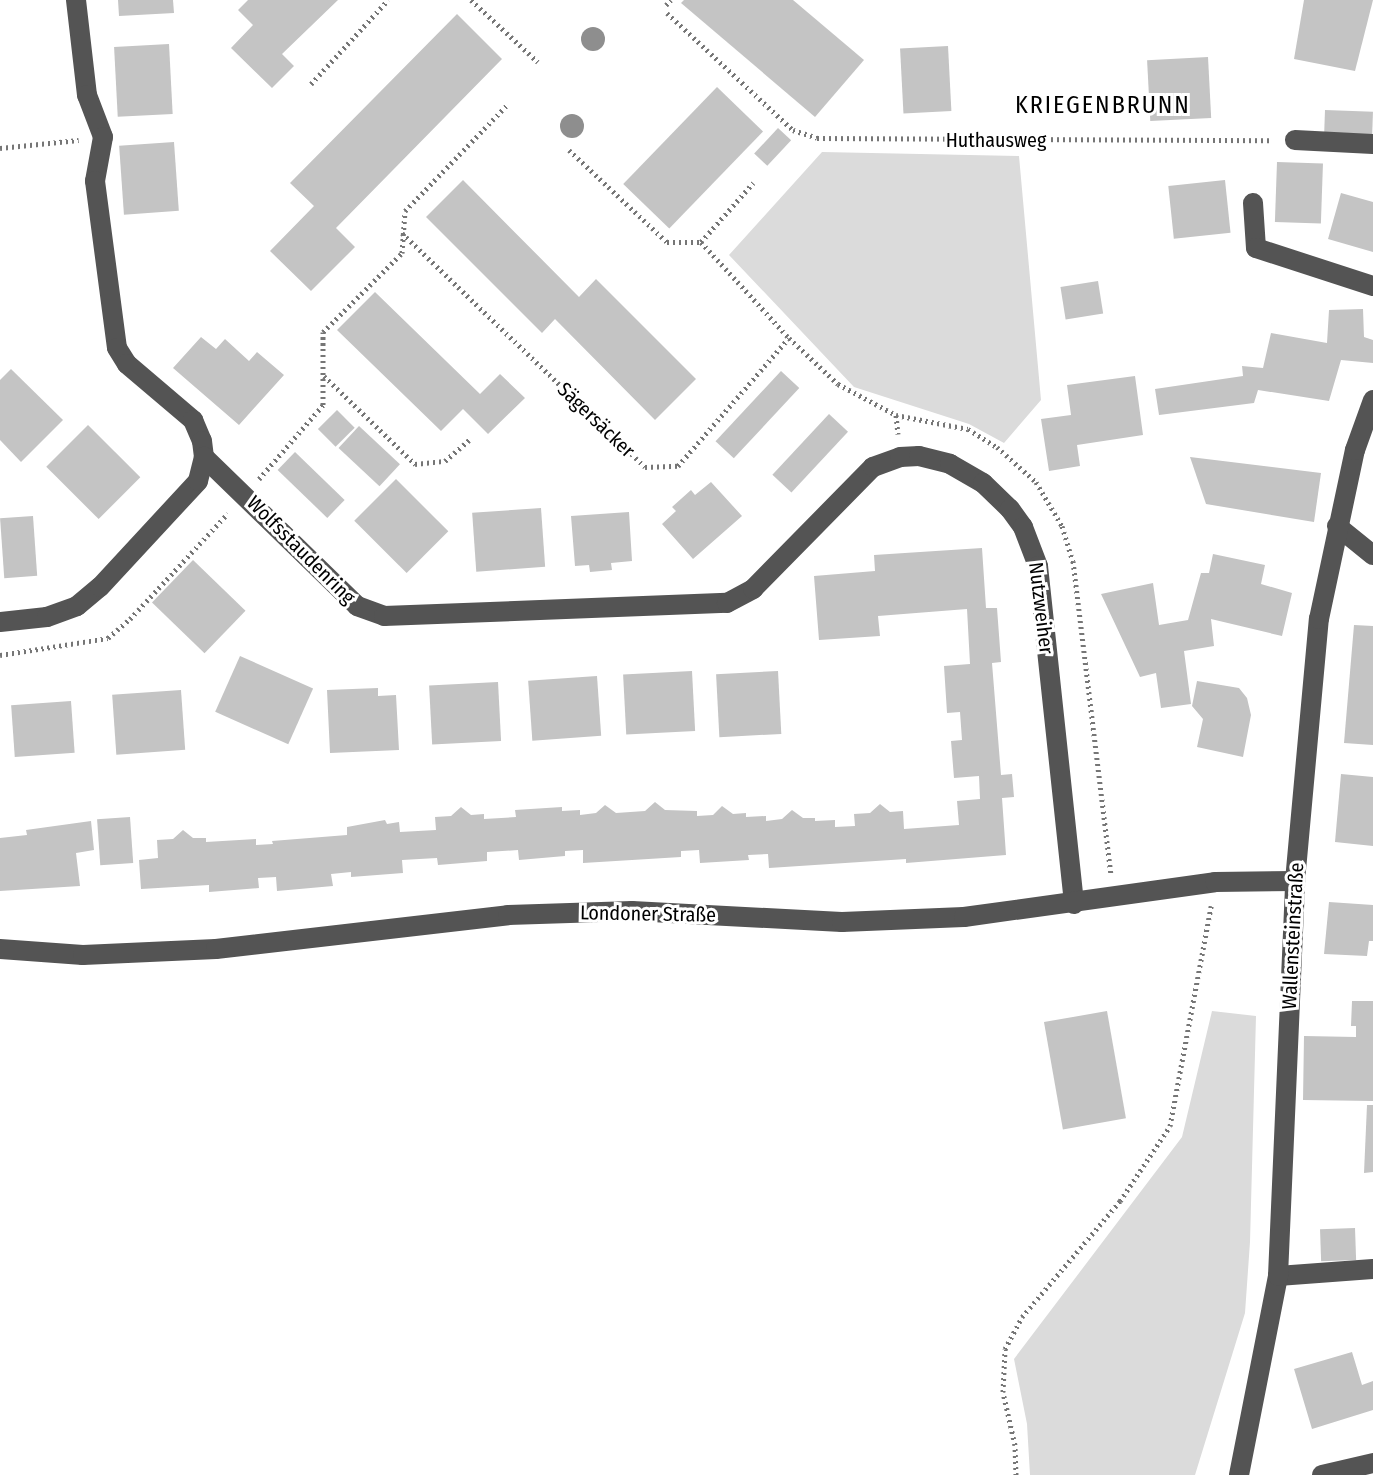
<!DOCTYPE html>
<html>
<head>
<meta charset="utf-8">
<style>
	body { margin:0 }
	#map { position:relative; width:1373px; height:1475px; overflow:hidden; background:#fff; font-family:"Fira Sans Condensed",sans-serif }
	div>[style] { position:absolute }
	.green>* { inset:0; background:#dbdbdb }
	.building>* { inset:0; background:#c4c4c4; transform-origin:0 0 }
	.path>* { height:5px; margin-top:-2.5px; transform-origin:0; background:repeating-linear-gradient(90deg,#767676 0 2px,transparent 0 6px) }
	.minor>* { height:20px; margin:-10px; padding:0 10px; transform-origin:10px; border-radius:10px; background:#545454 }
	.trees>* { width:24px; height:24px; margin:-12px; border-radius:50%; background:#8e8e8e }
	span { translate:-50% -50%; white-space:nowrap; text-align:center; line-height:1.15; -webkit-text-stroke:6px #fff; paint-order:stroke }
	.street-label { font-size:20px; color:#000 }
	.quarter-label { font-size:24px; color:#000; letter-spacing:2px }
</style>
</head>
<body>
<div id="map">
	<div class="green">
		<div style="clip-path:polygon(822px 152px,1019px 156px,1041px 400px,1004px 443px,969px 424px,854px 387px,729px 255px)"></div>
		<div style="clip-path:polygon(1212px 1011px,1256px 1016px,1250px 1242px,1245px 1313px,1195px 1475px,1030px 1475px,1027px 1424px,1014px 1359px,1182px 1137px)"></div>
	</div>
	<div class="building">
		<div style="clip-path:polygon(118px 0,173px 0,174px 13px,119px 16px)"></div>
		<div style="clip-path:polygon(248px 0,338px 0,282px 54px,294px 66px,272px 88px,231px 48px,253px 25px,238px 10px)"></div>
		<div style="clip-path:polygon(684px 0,793px 0,864px 60px,815px 117px,681px 3px)"></div>
		<div style="clip-path:polygon(1304px 0,1373px 0,1355px 71px,1294px 59px)"></div>
		<div style="clip-path:polygon(457px 14px,502px 59px,336px 228px,355px 247px,311px 291px,270px 251px,314px 206px,290px 183px)"></div>
		<div style="left:169px;top:44px;width:70px;height:55px;rotate:87deg"></div>
		<div style="left:948px;top:46px;width:65px;height:48px;rotate:87deg"></div>
		<div style="left:1208px;top:57px;width:61px;height:61px;rotate:87deg"></div>
		<div style="left:717px;top:87px;width:64px;height:135px;rotate:44deg"></div>
		<div style="left:1325px;top:110px;width:48px;height:26px;rotate:2deg"></div>
		<div style="left:778px;top:128px;width:18px;height:35px;rotate:43deg"></div>
		<div style="left:174px;top:142px;width:69px;height:55px;rotate:86deg"></div>
		<div style="left:1277px;top:162px;width:46px;height:60px;rotate:2deg"></div>
		<div style="clip-path:polygon(463px 180px,579px 297px,596px 279px,696px 379px,655px 420px,555px 319px,542px 333px,426px 217px)"></div>
		<div style="left:1225px;top:180px;width:53px;height:57px;rotate:84deg"></div>
		<div style="clip-path:polygon(1341px 193px,1373px 202px,1373px 252px,1328px 239px)"></div>
		<div style="left:1098px;top:281px;width:33px;height:38px;rotate:81deg"></div>
		<div style="clip-path:polygon(375px 292px,480px 394px,500px 374px,525px 398px,488px 434px,463px 409px,441px 431px,337px 330px)"></div>
		<div style="clip-path:polygon(1363px 309px,1364px 337px,1373px 340px,1373px 363px,1341px 360px,1329px 401px,1258px 390px,1254px 403px,1159px 415px,1155px 389px,1243px 376px,1242px 366px,1263px 368px,1271px 333px,1327px 343px,1329px 310px)"></div>
		<div style="clip-path:polygon(201px 337px,216px 349px,225px 339px,249px 361px,257px 352px,284px 375px,239px 425px,173px 368px)"></div>
		<div style="clip-path:polygon(11px 369px,63px 420px,21px 462px,0 440px,0 380px)"></div>
		<div style="left:781px;top:371px;width:25px;height:96px;rotate:43deg"></div>
		<div style="clip-path:polygon(1135px 376px,1143px 435px,1077px 445px,1080px 466px,1049px 471px,1041px 419px,1071px 415px,1067px 385px)"></div>
		<div style="left:337px;top:410px;width:25px;height:27px;rotate:45deg"></div>
		<div style="left:829px;top:414px;width:26px;height:83px;rotate:43deg"></div>
		<div style="left:88px;top:425px;width:74px;height:59px;rotate:45deg"></div>
		<div style="left:359px;top:426px;width:56px;height:30px;rotate:43deg"></div>
		<div style="left:295px;top:452px;width:69px;height:25px;rotate:44deg"></div>
		<div style="clip-path:polygon(1190px 457px,1321px 473px,1314px 522px,1206px 504px)"></div>
		<div style="left:396px;top:479px;width:74px;height:59px;rotate:45deg"></div>
		<div style="clip-path:polygon(711px 482px,742px 516px,693px 559px,662px 524px,676px 511px,672px 507px,691px 490px,695px 495px)"></div>
		<div style="left:541px;top:508px;width:59px;height:69px;rotate:86deg"></div>
		<div style="clip-path:polygon(629px 512px,632px 561px,611px 563px,612px 570px,590px 572px,589px 565px,575px 566px,571px 516px)"></div>
		<div style="left:33px;top:516px;width:60px;height:33px;rotate:86deg"></div>
		<div style="clip-path:polygon(982px 548px,986px 608px,997px 608px,1001px 662px,992px 663px,1001px 775px,1012px 774px,1014px 797px,1002px 798px,1006px 855px,906px 863px,906px 859px,769px 868px,768px 854px,748px 855px,749px 860px,700px 863px,699px 850px,681px 851px,681px 857px,583px 863px,583px 850px,565px 851px,565px 856px,519px 860px,518px 850px,487px 852px,487px 861px,438px 865px,437px 858px,402px 860px,403px 873px,351px 877px,351px 872px,331px 874px,333px 886px,277px 891px,276px 877px,258px 878px,259px 888px,209px 892px,209px 885px,141px 889px,139px 860px,158px 858px,157px 840px,173px 839px,183px 830px,193px 838px,206px 838px,206px 842px,256px 839px,256px 845px,273px 844px,272px 841px,347px 835px,347px 827px,385px 820px,387px 824px,399px 822px,400px 832px,436px 830px,435px 817px,451px 816px,461px 807px,471px 815px,484px 814px,484px 819px,516px 817px,515px 810px,562px 807px,562px 811px,580px 810px,580px 815px,596px 813px,605px 805px,616px 813px,645px 811px,655px 802px,665px 810px,697px 811px,697px 816px,713px 815px,722px 806px,733px 814px,746px 813px,746px 817px,766px 816px,766px 821px,782px 819px,792px 810px,803px 818px,815px 818px,815px 821px,835px 820px,835px 827px,855px 826px,854px 814px,870px 813px,880px 804px,890px 812px,903px 811px,904px 829px,959px 825px,957px 801px,980px 799px,979px 776px,954px 778px,951px 741px,962px 740px,960px 712px,947px 713px,944px 666px,970px 664px,967px 609px,878px 616px,880px 636px,819px 640px,814px 576px,875px 571px,874px 555px)"></div>
		<div style="clip-path:polygon(1213px 554px,1265px 565px,1261px 584px,1292px 593px,1282px 636px,1211px 619px,1214px 646px,1184px 651px,1191px 704px,1161px 708px,1156px 673px,1140px 677px,1101px 594px,1153px 583px,1159px 625px,1188px 620px,1201px 573px,1209px 573px)"></div>
		<div style="left:193px;top:560px;width:73px;height:59px;rotate:44deg"></div>
		<div style="clip-path:polygon(1354px 625px,1373px 626px,1373px 745px,1344px 743px)"></div>
		<div style="left:240px;top:656px;width:80px;height:61px;rotate:24deg"></div>
		<div style="left:692px;top:671px;width:60px;height:69px;rotate:87deg"></div>
		<div style="left:778px;top:671px;width:63px;height:62px;rotate:87deg"></div>
		<div style="left:597px;top:676px;width:60px;height:69px;rotate:86deg"></div>
		<div style="clip-path:polygon(1197px 681px,1239px 688px,1247px 698px,1251px 715px,1243px 757px,1197px 747px,1203px 719px,1192px 706px)"></div>
		<div style="left:498px;top:682px;width:59px;height:69px;rotate:87deg"></div>
		<div style="clip-path:polygon(378px 688px,378px 696px,396px 695px,399px 750px,330px 753px,327px 690px)"></div>
		<div style="left:181px;top:690px;width:60px;height:69px;rotate:86deg"></div>
		<div style="left:71px;top:701px;width:52px;height:60px;rotate:86deg"></div>
		<div style="clip-path:polygon(1341px 774px,1373px 777px,1373px 846px,1335px 842px)"></div>
		<div style="left:130px;top:817px;width:46px;height:33px;rotate:86deg"></div>
		<div style="clip-path:polygon(91px 821px,94px 850px,76px 853px,80px 886px,0 891px,0 838px,27px 835px,26px 830px)"></div>
		<div style="clip-path:polygon(1329px 902px,1373px 905px,1373px 941px,1369px 941px,1367px 956px,1324px 954px)"></div>
		<div style="clip-path:polygon(1352px 1001px,1373px 1001px,1373px 1101px,1303px 1100px,1304px 1036px,1356px 1037px,1356px 1026px,1351px 1026px)"></div>
		<div style="left:1107px;top:1011px;width:109px;height:64px;rotate:80deg"></div>
		<div style="clip-path:polygon(1367px 1105px,1373px 1105px,1373px 1172px,1364px 1173px)"></div>
		<div style="left:1355px;top:1228px;width:32px;height:35px;rotate:88deg"></div>
		<div style="clip-path:polygon(1352px 1352px,1362px 1385px,1373px 1381px,1373px 1410px,1312px 1429px,1294px 1369px)"></div>
	</div>
	<div class="path">
		<div style="left:471px;top:0;width:91px;rotate:42.8deg"></div>
		<div style="left:666px;top:5px;width:7px;rotate:-45deg"></div>
		<div style="left:667px;top:13px;width:172px;rotate:42.9deg"></div>
		<div style="left:793px;top:130px;width:25px;rotate:18deg"></div>
		<div style="left:817px;top:138px;width:453px;rotate:0.3deg"></div>
		<div style="left:311px;top:84px;width:114px;rotate:-47.5deg"></div>
		<div style="left:0;top:148px;width:79px;rotate:-5.8deg"></div>
		<div style="left:569px;top:150px;width:134px;rotate:43.2deg"></div>
		<div style="left:667px;top:242px;width:34px"></div>
		<div style="left:701px;top:242px;width:130px;rotate:47.5deg"></div>
		<div style="left:789px;top:338px;width:67px;rotate:43.2deg"></div>
		<div style="left:838px;top:384px;width:66px;rotate:28.1deg"></div>
		<div style="left:896px;top:415px;width:19px;rotate:84deg"></div>
		<div style="left:402px;top:233px;width:337px;rotate:43.9deg"></div>
		<div style="left:645px;top:467px;width:33px;rotate:-2deg"></div>
		<div style="left:678px;top:466px;width:169px;rotate:-49.1deg"></div>
		<div style="left:701px;top:242px;width:79px;rotate:-48.6deg"></div>
		<div style="left:324px;top:376px;width:127px;rotate:44deg"></div>
		<div style="left:415px;top:464px;width:30px;rotate:-6deg"></div>
		<div style="left:445px;top:461px;width:32px;rotate:-41deg"></div>
		<div style="left:896px;top:415px;width:73px;rotate:11deg"></div>
		<div style="left:968px;top:429px;width:34px;rotate:32deg"></div>
		<div style="left:997px;top:447px;width:52px;rotate:41.9deg"></div>
		<div style="left:1036px;top:482px;width:51px;rotate:59.4deg"></div>
		<div style="left:1062px;top:526px;width:37px;rotate:73deg"></div>
		<div style="left:1073px;top:561px;width:314px;rotate:83.1deg"></div>
		<div style="left:259px;top:479px;width:98px;rotate:-49.1deg"></div>
		<div style="left:323px;top:405px;width:73px;rotate:-90deg"></div>
		<div style="left:323px;top:332px;width:112px;rotate:-45deg"></div>
		<div style="left:402px;top:253px;width:42px;rotate:-85.9deg"></div>
		<div style="left:405px;top:211px;width:149px;rotate:-46.1deg"></div>
		<div style="left:0;top:655px;width:109px;rotate:-8.9deg"></div>
		<div style="left:108px;top:638px;width:29px;rotate:-41deg"></div>
		<div style="left:130px;top:619px;width:144px;rotate:-47.2deg"></div>
		<div style="left:1016px;top:1475px;width:30px;rotate:-92deg"></div>
		<div style="left:1015px;top:1445px;width:54px;rotate:-102.8deg"></div>
		<div style="left:1003px;top:1392px;width:43px;rotate:-87.3deg"></div>
		<div style="left:1005px;top:1349px;width:36px;rotate:-62deg"></div>
		<div style="left:1022px;top:1317px;width:152px;rotate:-49.8deg"></div>
		<div style="left:1120px;top:1201px;width:90px;rotate:-56.3deg"></div>
		<div style="left:1170px;top:1126px;width:224px;rotate:-79.4deg"></div>
	</div>
	<div class="minor">
		<div style="left:76px;top:0;width:96px;rotate:83.4deg"></div>
		<div style="left:87px;top:95px;width:45px;rotate:69.1deg"></div>
		<div style="left:103px;top:137px;width:45px;rotate:100.3deg"></div>
		<div style="left:95px;top:181px;width:168px;rotate:82.5deg"></div>
		<div style="left:117px;top:348px;width:19px;rotate:58deg"></div>
		<div style="left:127px;top:364px;width:87px;rotate:40.3deg"></div>
		<div style="left:193px;top:420px;width:23px;rotate:67deg"></div>
		<div style="left:202px;top:441px;width:16px;rotate:83deg"></div>
		<div style="left:204px;top:457px;width:214px;rotate:44.2deg"></div>
		<div style="left:357px;top:606px;width:29px;rotate:20deg"></div>
		<div style="left:384px;top:616px;width:343px;rotate:-2.2deg"></div>
		<div style="left:727px;top:603px;width:30px;rotate:-28deg"></div>
		<div style="left:753px;top:589px;width:171px;rotate:-45.5deg"></div>
		<div style="left:873px;top:467px;width:29px;rotate:-20deg"></div>
		<div style="left:900px;top:457px;width:19px;rotate:-3deg"></div>
		<div style="left:919px;top:456px;width:32px;rotate:14deg"></div>
		<div style="left:950px;top:464px;width:38px;rotate:30deg"></div>
		<div style="left:983px;top:483px;width:37px;rotate:44deg"></div>
		<div style="left:1010px;top:509px;width:22px;rotate:54deg"></div>
		<div style="left:1023px;top:527px;width:42px;rotate:69deg"></div>
		<div style="left:1038px;top:566px;width:340px;rotate:83.9deg"></div>
		<div style="left:1295px;top:140px;width:78px;rotate:2.9deg"></div>
		<div style="left:1253px;top:203px;width:45px;rotate:86.2deg"></div>
		<div style="left:1256px;top:248px;width:123px;rotate:18deg"></div>
		<div style="left:1337px;top:526px;width:46px;rotate:38.9deg"></div>
		<div style="left:0;top:622px;width:47px;rotate:-6.1deg"></div>
		<div style="left:47px;top:617px;width:32px;rotate:-20deg"></div>
		<div style="left:77px;top:606px;width:30px;rotate:-40deg"></div>
		<div style="left:100px;top:587px;width:144px;rotate:-47.2deg"></div>
		<div style="left:198px;top:481px;width:25px;rotate:-76deg"></div>
		<div style="left:0;top:949px;width:83px;rotate:4.1deg"></div>
		<div style="left:83px;top:955px;width:133px;rotate:-2.6deg"></div>
		<div style="left:216px;top:949px;width:294px;rotate:-6.6deg"></div>
		<div style="left:508px;top:915px;width:124px;rotate:-1.8deg"></div>
		<div style="left:632px;top:911px;width:210px;rotate:3deg"></div>
		<div style="left:842px;top:922px;width:122px;rotate:-2.3deg"></div>
		<div style="left:964px;top:917px;width:253px;rotate:-7.9deg"></div>
		<div style="left:1215px;top:882px;width:80px;rotate:-0.7deg"></div>
		<div style="left:1278px;top:1276px;width:95px;rotate:-4.2deg"></div>
		<div style="left:1239px;top:1475px;width:203px;rotate:-78.9deg"></div>
		<div style="left:1278px;top:1276px;width:395px;rotate:-87.5deg"></div>
		<div style="left:1295px;top:881px;width:263px;rotate:-84.8deg"></div>
		<div style="left:1319px;top:619px;width:173px;rotate:-78deg"></div>
		<div style="left:1355px;top:450px;width:53px;rotate:-70.2deg"></div>
		<div style="left:1322px;top:1475px;width:52px;rotate:-13.2deg"></div>
	</div>
	<div class="trees">
		<div style="left:593px;top:39px"></div>
		<div style="left:572px;top:126px"></div>
	</div>
	<div class="street-label">
		<span style="left:996px;top:140px">Huthausweg</span>
		<span style="left:596px;top:420px;rotate:44deg">Sägersäcker</span>
		<span style="left:301px;top:550px;rotate:45deg">Wolfsstaudenring</span>
		<span style="left:1041px;top:608px;rotate:83deg">Nutzweiher</span>
		<span style="left:648px;top:914px;rotate:1deg">Londoner Straße</span>
		<span style="left:1293px;top:936px;rotate:-87deg">Wallensteinstraße</span>
	</div>
	<div class="quarter-label">
		<span style="left:1103px;top:106px">KRIEGENBRUNN</span>
	</div>
</div>
</body>
</html>
